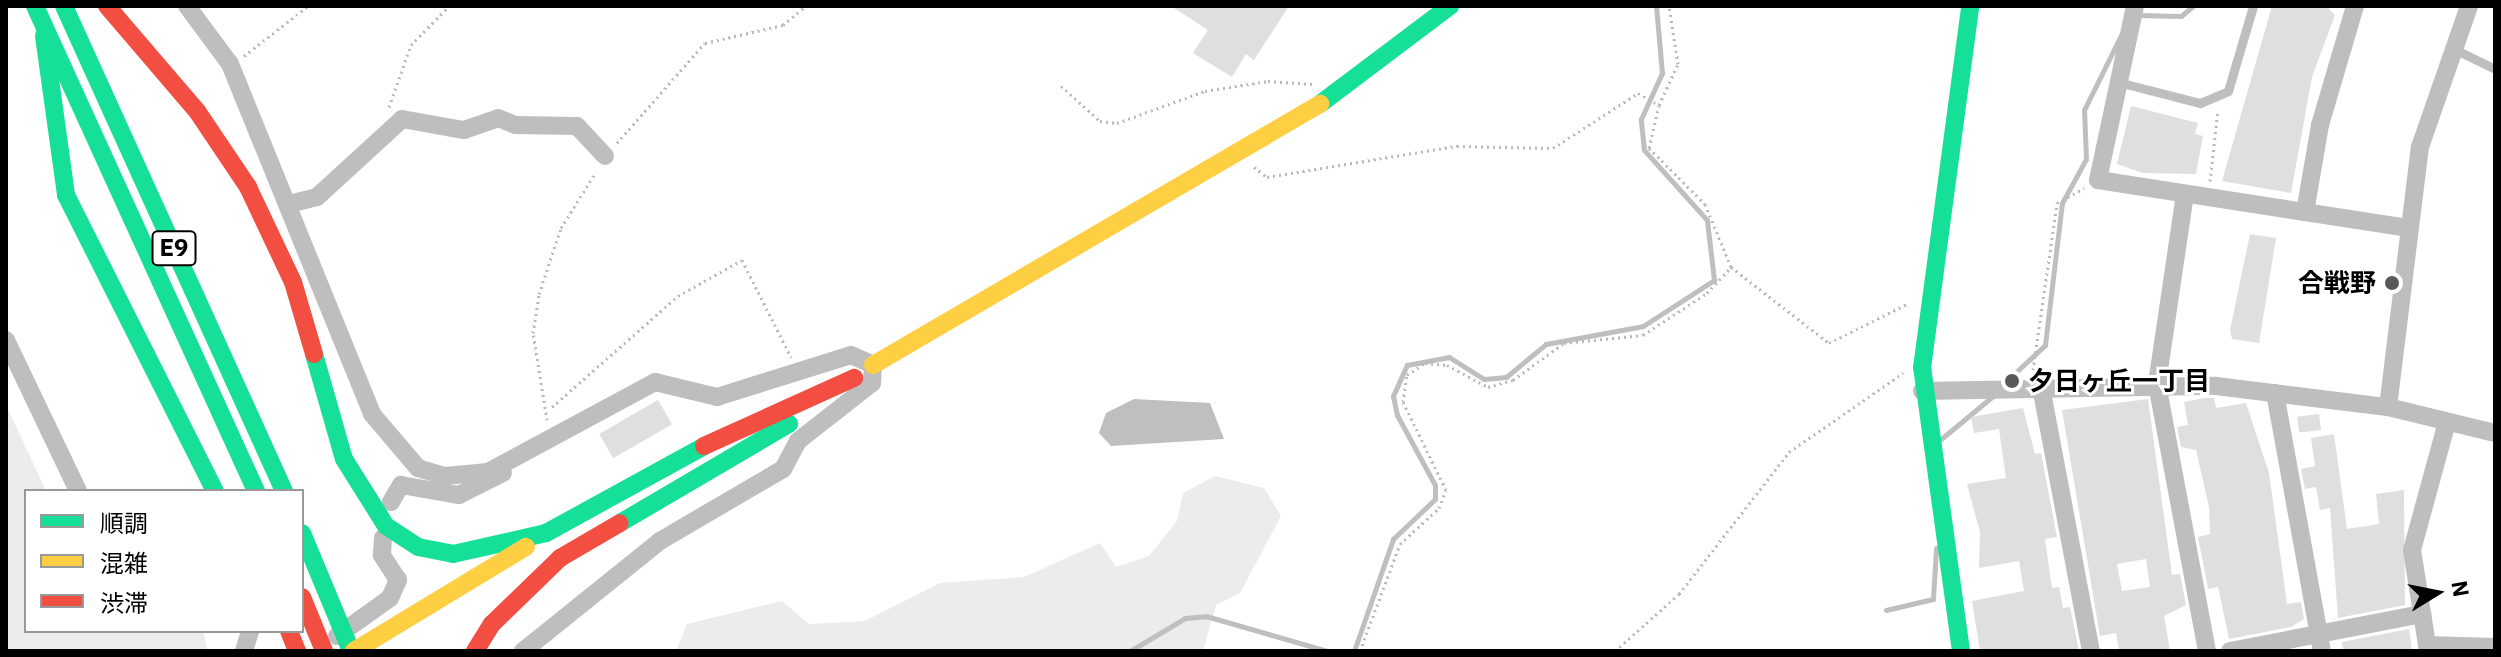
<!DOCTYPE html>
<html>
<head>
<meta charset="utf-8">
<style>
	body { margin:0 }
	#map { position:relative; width:2501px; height:657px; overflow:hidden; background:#fff; font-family:"IBM Plex Sans","Noto Sans JP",sans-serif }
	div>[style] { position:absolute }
	.green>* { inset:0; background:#ececec }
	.water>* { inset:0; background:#bfbfbf }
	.stream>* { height:5px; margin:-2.5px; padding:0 2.5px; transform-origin:2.5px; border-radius:2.5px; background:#bfbfbf }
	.building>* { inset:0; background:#dfdfdf; transform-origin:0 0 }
	.path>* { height:3px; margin-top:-1.5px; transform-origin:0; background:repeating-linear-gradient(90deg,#b9b9b9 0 2px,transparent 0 6px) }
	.lane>* { height:9px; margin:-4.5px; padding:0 4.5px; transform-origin:4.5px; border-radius:4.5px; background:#bebebe }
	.street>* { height:18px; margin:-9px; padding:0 9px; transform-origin:9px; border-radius:9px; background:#bebebe }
	.fast>* { height:18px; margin:-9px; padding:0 9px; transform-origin:9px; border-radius:9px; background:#16e098 }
	.slow>* { height:18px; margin:-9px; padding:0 9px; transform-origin:9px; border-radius:9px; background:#ffcf43 }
	.jam>* { height:18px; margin:-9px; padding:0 9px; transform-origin:9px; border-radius:9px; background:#f24e42 }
	.dots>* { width:22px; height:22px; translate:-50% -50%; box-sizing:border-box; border:4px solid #fff; border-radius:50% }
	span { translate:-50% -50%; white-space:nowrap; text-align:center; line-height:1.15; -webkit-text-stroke:6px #fff; paint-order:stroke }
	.shield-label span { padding:2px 6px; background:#fff; border:2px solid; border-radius:6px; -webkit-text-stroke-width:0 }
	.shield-label { font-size:24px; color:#000; font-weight:700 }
	.poi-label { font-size:26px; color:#000; font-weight:700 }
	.right { translate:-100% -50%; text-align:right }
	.left { translate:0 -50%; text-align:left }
	.frame { position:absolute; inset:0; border:8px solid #000; pointer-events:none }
	.legend { position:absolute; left:24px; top:489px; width:280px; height:144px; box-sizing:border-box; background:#fff; border:2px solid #999; margin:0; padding:10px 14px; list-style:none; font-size:24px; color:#000 }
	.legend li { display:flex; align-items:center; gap:16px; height:40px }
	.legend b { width:40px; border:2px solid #999 }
	.north { position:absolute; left:2397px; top:553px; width:80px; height:80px; -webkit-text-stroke:6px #fff; paint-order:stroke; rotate:80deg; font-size:22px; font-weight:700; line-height:32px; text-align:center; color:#000 }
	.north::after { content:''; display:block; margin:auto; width:28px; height:36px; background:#000; clip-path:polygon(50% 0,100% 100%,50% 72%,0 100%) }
</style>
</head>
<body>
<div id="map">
	<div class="green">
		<div style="clip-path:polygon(6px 405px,46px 491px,26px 491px,26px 631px,204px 631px,207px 651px,6px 651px)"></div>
		<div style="clip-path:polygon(1215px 476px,1264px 488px,1281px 516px,1240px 593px,1216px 605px,1203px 651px,676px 651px,687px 624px,782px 601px,809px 624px,865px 621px,940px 583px,1024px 577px,1100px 543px,1116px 567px,1149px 556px,1177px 521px,1183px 493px)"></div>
	</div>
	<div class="water">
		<div style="clip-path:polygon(1134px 399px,1210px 403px,1224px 439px,1111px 446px,1099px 433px,1106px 413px)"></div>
	</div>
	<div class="stream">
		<div style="left:2137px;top:15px;width:44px;rotate:1.3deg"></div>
		<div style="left:2181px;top:16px;width:16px;rotate:-40deg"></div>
		<div style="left:2002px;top:385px;width:59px;rotate:-42.9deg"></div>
		<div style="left:2045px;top:345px;width:143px;rotate:-83.2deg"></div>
		<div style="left:2062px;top:203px;width:50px;rotate:-61.4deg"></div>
		<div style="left:2086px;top:159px;width:49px;rotate:-92.3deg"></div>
		<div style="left:2084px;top:110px;width:88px;rotate:-63.7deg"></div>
		<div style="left:1941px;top:439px;width:67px;rotate:-39.6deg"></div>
		<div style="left:1886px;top:610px;width:48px;rotate:-13.2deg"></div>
		<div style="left:1933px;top:599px;width:51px;rotate:-86.6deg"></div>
		<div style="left:1130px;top:651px;width:64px;rotate:-31deg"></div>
		<div style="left:1185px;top:618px;width:21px;rotate:-5deg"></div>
		<div style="left:1206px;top:616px;width:126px;rotate:16.1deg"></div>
		<div style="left:1354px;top:651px;width:119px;rotate:-70.8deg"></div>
		<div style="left:1393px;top:539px;width:58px;rotate:-43.6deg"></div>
		<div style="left:1435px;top:499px;width:14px;rotate:-90deg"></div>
		<div style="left:1435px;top:485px;width:80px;rotate:-118.5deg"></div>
		<div style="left:1397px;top:415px;width:19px;rotate:-102deg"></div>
		<div style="left:1393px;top:396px;width:34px;rotate:-66deg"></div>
		<div style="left:1407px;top:365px;width:43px;rotate:-10.8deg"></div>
		<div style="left:1449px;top:357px;width:41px;rotate:32.2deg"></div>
		<div style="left:1484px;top:379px;width:22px;rotate:-5deg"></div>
		<div style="left:1506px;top:377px;width:52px;rotate:-39.5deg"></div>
		<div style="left:1546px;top:344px;width:99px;rotate:-10.5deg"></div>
		<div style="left:1643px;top:326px;width:85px;rotate:-32.9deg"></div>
		<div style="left:1714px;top:280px;width:60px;rotate:-96.7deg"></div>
		<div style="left:1707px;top:220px;width:94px;rotate:-132deg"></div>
		<div style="left:1644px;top:150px;width:31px;rotate:-96deg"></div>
		<div style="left:1641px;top:119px;width:51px;rotate:-65.5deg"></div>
		<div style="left:1662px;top:73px;width:67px;rotate:-95.1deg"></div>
	</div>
	<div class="building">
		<div style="clip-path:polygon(1171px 6px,1289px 6px,1254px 60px,1246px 54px,1232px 77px,1193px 53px,1208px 30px)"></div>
		<div style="clip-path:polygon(2272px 6px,2326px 6px,2335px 15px,2312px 77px,2291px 193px,2222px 181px)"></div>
		<div style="clip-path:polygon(2131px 106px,2198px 123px,2195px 134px,2203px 136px,2196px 174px,2143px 173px,2117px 164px)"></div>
		<div style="clip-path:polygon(2250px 234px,2276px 238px,2259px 343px,2232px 339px,2230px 330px)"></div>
		<div style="clip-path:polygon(2204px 398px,2214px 398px,2216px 408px,2246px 403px,2269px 473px,2287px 604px,2301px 602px,2304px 619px,2291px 627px,2229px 639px,2218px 587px,2208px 589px,2198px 537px,2210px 534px,2209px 507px,2196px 450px,2181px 447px,2177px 427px,2188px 425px,2184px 402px)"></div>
		<div style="clip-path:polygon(evenodd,2148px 399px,2172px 575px,2180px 574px,2186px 605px,2164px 616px,2170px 651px,2119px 651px,2116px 633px,2100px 636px,2062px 410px,2148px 399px,2146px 559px,2150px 587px,2122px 591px,2117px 564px,2146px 559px)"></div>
		<div style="left:658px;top:400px;width:28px;height:68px;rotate:60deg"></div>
		<div style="clip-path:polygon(2023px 408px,2035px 454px,2041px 453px,2057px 537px,2045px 539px,2052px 588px,2059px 587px,2063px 608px,2070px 607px,2079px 651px,1980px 651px,1972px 601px,2024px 591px,2019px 561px,1979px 568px,1980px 532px,1967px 484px,2006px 478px,1999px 429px,1974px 433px,1971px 417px)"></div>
		<div style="left:2319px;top:414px;width:16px;height:22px;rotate:83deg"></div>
		<div style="clip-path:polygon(2334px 434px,2347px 529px,2379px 524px,2376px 494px,2404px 490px,2405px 605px,2338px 618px,2330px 508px,2320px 510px,2316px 487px,2305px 489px,2301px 469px,2315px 466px,2311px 438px)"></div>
		<div style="clip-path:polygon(2409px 629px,2412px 651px,2343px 651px,2342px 642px)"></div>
	</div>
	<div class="path">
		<div style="left:244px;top:56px;width:81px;rotate:-38deg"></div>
		<div style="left:1061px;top:86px;width:52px;rotate:41.9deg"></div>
		<div style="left:1100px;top:121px;width:17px;rotate:7deg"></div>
		<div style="left:1117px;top:123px;width:94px;rotate:-20deg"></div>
		<div style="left:1205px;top:91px;width:64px;rotate:-9deg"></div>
		<div style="left:1268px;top:81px;width:45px;rotate:3.8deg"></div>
		<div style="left:1659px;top:105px;width:45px;rotate:-65.1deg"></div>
		<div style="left:1678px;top:64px;width:59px;rotate:-98.8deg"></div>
		<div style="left:389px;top:107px;width:66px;rotate:-70.5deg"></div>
		<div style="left:411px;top:45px;width:54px;rotate:-45.7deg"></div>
		<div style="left:617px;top:143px;width:133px;rotate:-48.7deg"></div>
		<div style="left:705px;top:43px;width:80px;rotate:-13deg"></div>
		<div style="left:783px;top:25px;width:30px;rotate:-40deg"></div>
		<div style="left:1254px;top:167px;width:16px;rotate:38deg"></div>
		<div style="left:1267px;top:177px;width:193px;rotate:-9.3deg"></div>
		<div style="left:1457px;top:146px;width:96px;rotate:1.2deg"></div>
		<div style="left:1553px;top:148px;width:101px;rotate:-32.9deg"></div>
		<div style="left:1638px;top:93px;width:24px;rotate:30deg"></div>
		<div style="left:1659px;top:105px;width:44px;rotate:103.1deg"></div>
		<div style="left:1649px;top:148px;width:79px;rotate:45deg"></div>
		<div style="left:1705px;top:204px;width:68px;rotate:67.6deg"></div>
		<div style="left:1731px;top:267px;width:124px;rotate:37.8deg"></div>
		<div style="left:1829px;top:343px;width:89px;rotate:-26.6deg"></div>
		<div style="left:2210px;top:181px;width:71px;rotate:-83.6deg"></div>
		<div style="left:2033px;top:370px;width:169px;rotate:-81.8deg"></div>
		<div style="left:2057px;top:203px;width:31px;rotate:-29deg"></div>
		<div style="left:552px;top:407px;width:168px;rotate:-41.4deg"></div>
		<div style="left:678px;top:296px;width:73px;rotate:-29.4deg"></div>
		<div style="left:742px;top:260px;width:109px;rotate:63.2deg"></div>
		<div style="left:547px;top:420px;width:88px;rotate:-99.1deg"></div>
		<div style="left:533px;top:333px;width:39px;rotate:-81deg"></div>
		<div style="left:539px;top:294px;width:70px;rotate:-71.6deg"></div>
		<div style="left:561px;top:228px;width:66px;rotate:-58deg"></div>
		<div style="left:1360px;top:651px;width:114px;rotate:-69.5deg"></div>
		<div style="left:1400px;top:544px;width:53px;rotate:-42.7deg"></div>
		<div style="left:1439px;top:508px;width:19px;rotate:-69deg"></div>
		<div style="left:1446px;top:490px;width:98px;rotate:-116deg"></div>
		<div style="left:1403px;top:402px;width:27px;rotate:-82deg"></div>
		<div style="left:1407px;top:375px;width:22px;rotate:-34deg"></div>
		<div style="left:1425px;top:363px;width:22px;rotate:5deg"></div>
		<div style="left:1447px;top:365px;width:47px;rotate:28.2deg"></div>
		<div style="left:1488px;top:387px;width:26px;rotate:-16deg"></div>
		<div style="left:1513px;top:380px;width:63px;rotate:-36deg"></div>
		<div style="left:1564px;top:343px;width:79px;rotate:-5.8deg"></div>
		<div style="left:1643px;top:335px;width:77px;rotate:-33.3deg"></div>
		<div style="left:1707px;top:293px;width:35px;rotate:-47deg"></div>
		<div style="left:1615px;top:651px;width:86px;rotate:-41.7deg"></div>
		<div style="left:1679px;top:594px;width:180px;rotate:-52.2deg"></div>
		<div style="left:1789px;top:452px;width:139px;rotate:-34.7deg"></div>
	</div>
	<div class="lane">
		<div style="left:2452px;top:48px;width:48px;rotate:26deg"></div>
		<div style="left:2118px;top:82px;width:85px;rotate:14.4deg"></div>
		<div style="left:2200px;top:103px;width:30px;rotate:-23deg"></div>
		<div style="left:2228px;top:91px;width:89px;rotate:-73.6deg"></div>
	</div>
	<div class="street">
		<div style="left:187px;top:6px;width:72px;rotate:53.4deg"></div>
		<div style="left:230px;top:64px;width:378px;rotate:67.9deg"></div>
		<div style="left:372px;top:414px;width:71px;rotate:49.6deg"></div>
		<div style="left:418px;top:468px;width:28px;rotate:17deg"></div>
		<div style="left:445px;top:476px;width:43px;rotate:-5.3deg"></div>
		<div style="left:488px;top:472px;width:190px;rotate:-28.3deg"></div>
		<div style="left:655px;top:382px;width:64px;rotate:13.6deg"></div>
		<div style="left:717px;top:397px;width:140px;rotate:-17.4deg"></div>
		<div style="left:851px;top:355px;width:24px;rotate:24deg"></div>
		<div style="left:873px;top:365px;width:18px;rotate:93deg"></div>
		<div style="left:872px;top:383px;width:94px;rotate:141.9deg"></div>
		<div style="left:798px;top:441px;width:32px;rotate:118deg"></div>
		<div style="left:783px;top:469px;width:143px;rotate:149.7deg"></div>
		<div style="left:660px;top:541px;width:176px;rotate:141.2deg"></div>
		<div style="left:2135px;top:6px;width:178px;rotate:102deg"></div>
		<div style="left:2098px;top:180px;width:315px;rotate:8.8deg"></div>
		<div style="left:2185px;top:194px;width:192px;rotate:98.4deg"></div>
		<div style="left:2157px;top:384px;width:272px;rotate:79.4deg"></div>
		<div style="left:289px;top:204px;width:29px;rotate:-14deg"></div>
		<div style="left:317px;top:197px;width:115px;rotate:-42.5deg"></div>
		<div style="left:402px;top:119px;width:63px;rotate:10.1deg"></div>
		<div style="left:464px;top:130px;width:36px;rotate:-19deg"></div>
		<div style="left:498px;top:118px;width:18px;rotate:22deg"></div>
		<div style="left:515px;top:125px;width:62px;rotate:0.9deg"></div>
		<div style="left:577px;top:126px;width:41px;rotate:47deg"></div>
		<div style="left:2305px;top:212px;width:88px;rotate:-80.2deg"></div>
		<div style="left:2320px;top:125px;width:124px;rotate:-73.6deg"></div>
		<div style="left:6px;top:340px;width:167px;rotate:64.5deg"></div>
		<div style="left:2041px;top:387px;width:269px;rotate:79.3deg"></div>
		<div style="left:1922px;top:391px;width:294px;rotate:-1deg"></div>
		<div style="left:2216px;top:386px;width:173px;rotate:7deg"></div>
		<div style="left:2388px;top:407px;width:110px;rotate:13.7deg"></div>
		<div style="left:2275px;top:393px;width:262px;rotate:79.7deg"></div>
		<div style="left:2388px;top:407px;width:262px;rotate:-83deg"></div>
		<div style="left:2420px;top:147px;width:149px;rotate:-70.8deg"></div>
		<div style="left:391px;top:502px;width:20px;rotate:-60deg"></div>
		<div style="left:401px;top:485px;width:59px;rotate:9.8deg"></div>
		<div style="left:459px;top:495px;width:49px;rotate:-26.6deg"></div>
		<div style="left:337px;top:636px;width:65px;rotate:-35.6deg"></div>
		<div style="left:390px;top:598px;width:20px;rotate:-66deg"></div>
		<div style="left:398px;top:580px;width:30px;rotate:-123deg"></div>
		<div style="left:382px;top:555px;width:17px;rotate:-87deg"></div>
		<div style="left:2427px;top:645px;width:68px;rotate:1.7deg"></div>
		<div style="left:244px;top:651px;width:21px;rotate:-73deg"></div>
		<div style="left:2230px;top:651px;width:196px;rotate:-10.9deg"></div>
		<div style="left:2428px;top:651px;width:102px;rotate:-99deg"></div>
		<div style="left:2412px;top:550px;width:133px;rotate:-74.7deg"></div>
	</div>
	<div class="fast">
		<div style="left:35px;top:6px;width:533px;rotate:65.5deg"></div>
		<div style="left:64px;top:6px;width:533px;rotate:65.6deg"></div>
		<div style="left:44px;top:36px;width:161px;rotate:82.1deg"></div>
		<div style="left:66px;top:195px;width:331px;rotate:63.3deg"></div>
		<div style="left:1320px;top:104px;width:163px;rotate:-37deg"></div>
		<div style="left:314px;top:354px;width:109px;rotate:74.1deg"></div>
		<div style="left:344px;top:459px;width:79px;rotate:57.9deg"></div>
		<div style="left:386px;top:526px;width:38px;rotate:33deg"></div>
		<div style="left:418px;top:547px;width:36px;rotate:11deg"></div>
		<div style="left:453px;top:554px;width:95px;rotate:-12.7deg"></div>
		<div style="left:546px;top:533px;width:180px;rotate:-28.8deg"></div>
		<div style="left:620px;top:523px;width:196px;rotate:-30.4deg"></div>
		<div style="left:302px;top:533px;width:128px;rotate:67.4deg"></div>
		<div style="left:1961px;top:651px;width:286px;rotate:-97.8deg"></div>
		<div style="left:1922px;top:368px;width:365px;rotate:-82.4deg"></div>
	</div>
	<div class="slow">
		<div style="left:873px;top:365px;width:518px;rotate:-30.28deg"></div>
		<div style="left:354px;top:651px;width:201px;rotate:-31.2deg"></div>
	</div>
	<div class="jam">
		<div style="left:107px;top:6px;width:138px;rotate:49.4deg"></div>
		<div style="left:197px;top:111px;width:92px;rotate:56.1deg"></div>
		<div style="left:248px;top:187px;width:105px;rotate:64.7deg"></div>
		<div style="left:293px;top:282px;width:75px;rotate:73.7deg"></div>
		<div style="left:704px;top:446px;width:165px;rotate:-24.4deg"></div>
		<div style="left:302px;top:597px;width:58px;rotate:67.8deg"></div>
		<div style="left:289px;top:631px;width:22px;rotate:68deg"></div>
		<div style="left:475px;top:651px;width:32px;rotate:-58deg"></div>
		<div style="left:492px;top:624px;width:95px;rotate:-44.1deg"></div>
		<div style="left:560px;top:558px;width:69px;rotate:-30.3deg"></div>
	</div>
	<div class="dots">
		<div style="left:2392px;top:283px;background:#595959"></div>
		<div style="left:2012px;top:381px;background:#595959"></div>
	</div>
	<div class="shield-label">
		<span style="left:174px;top:248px">E9</span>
	</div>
	<div class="poi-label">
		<span class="right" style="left:2376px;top:283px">合戦野</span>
		<span class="left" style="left:2028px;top:381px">夕日ヶ丘一丁目</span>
	</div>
	<div class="frame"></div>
	<ul class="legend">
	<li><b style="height:10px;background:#16e098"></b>順調</li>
	<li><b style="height:10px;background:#ffcf43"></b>混雑</li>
	<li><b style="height:10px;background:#f24e42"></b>渋滞</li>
	</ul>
	<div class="north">N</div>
</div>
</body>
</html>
